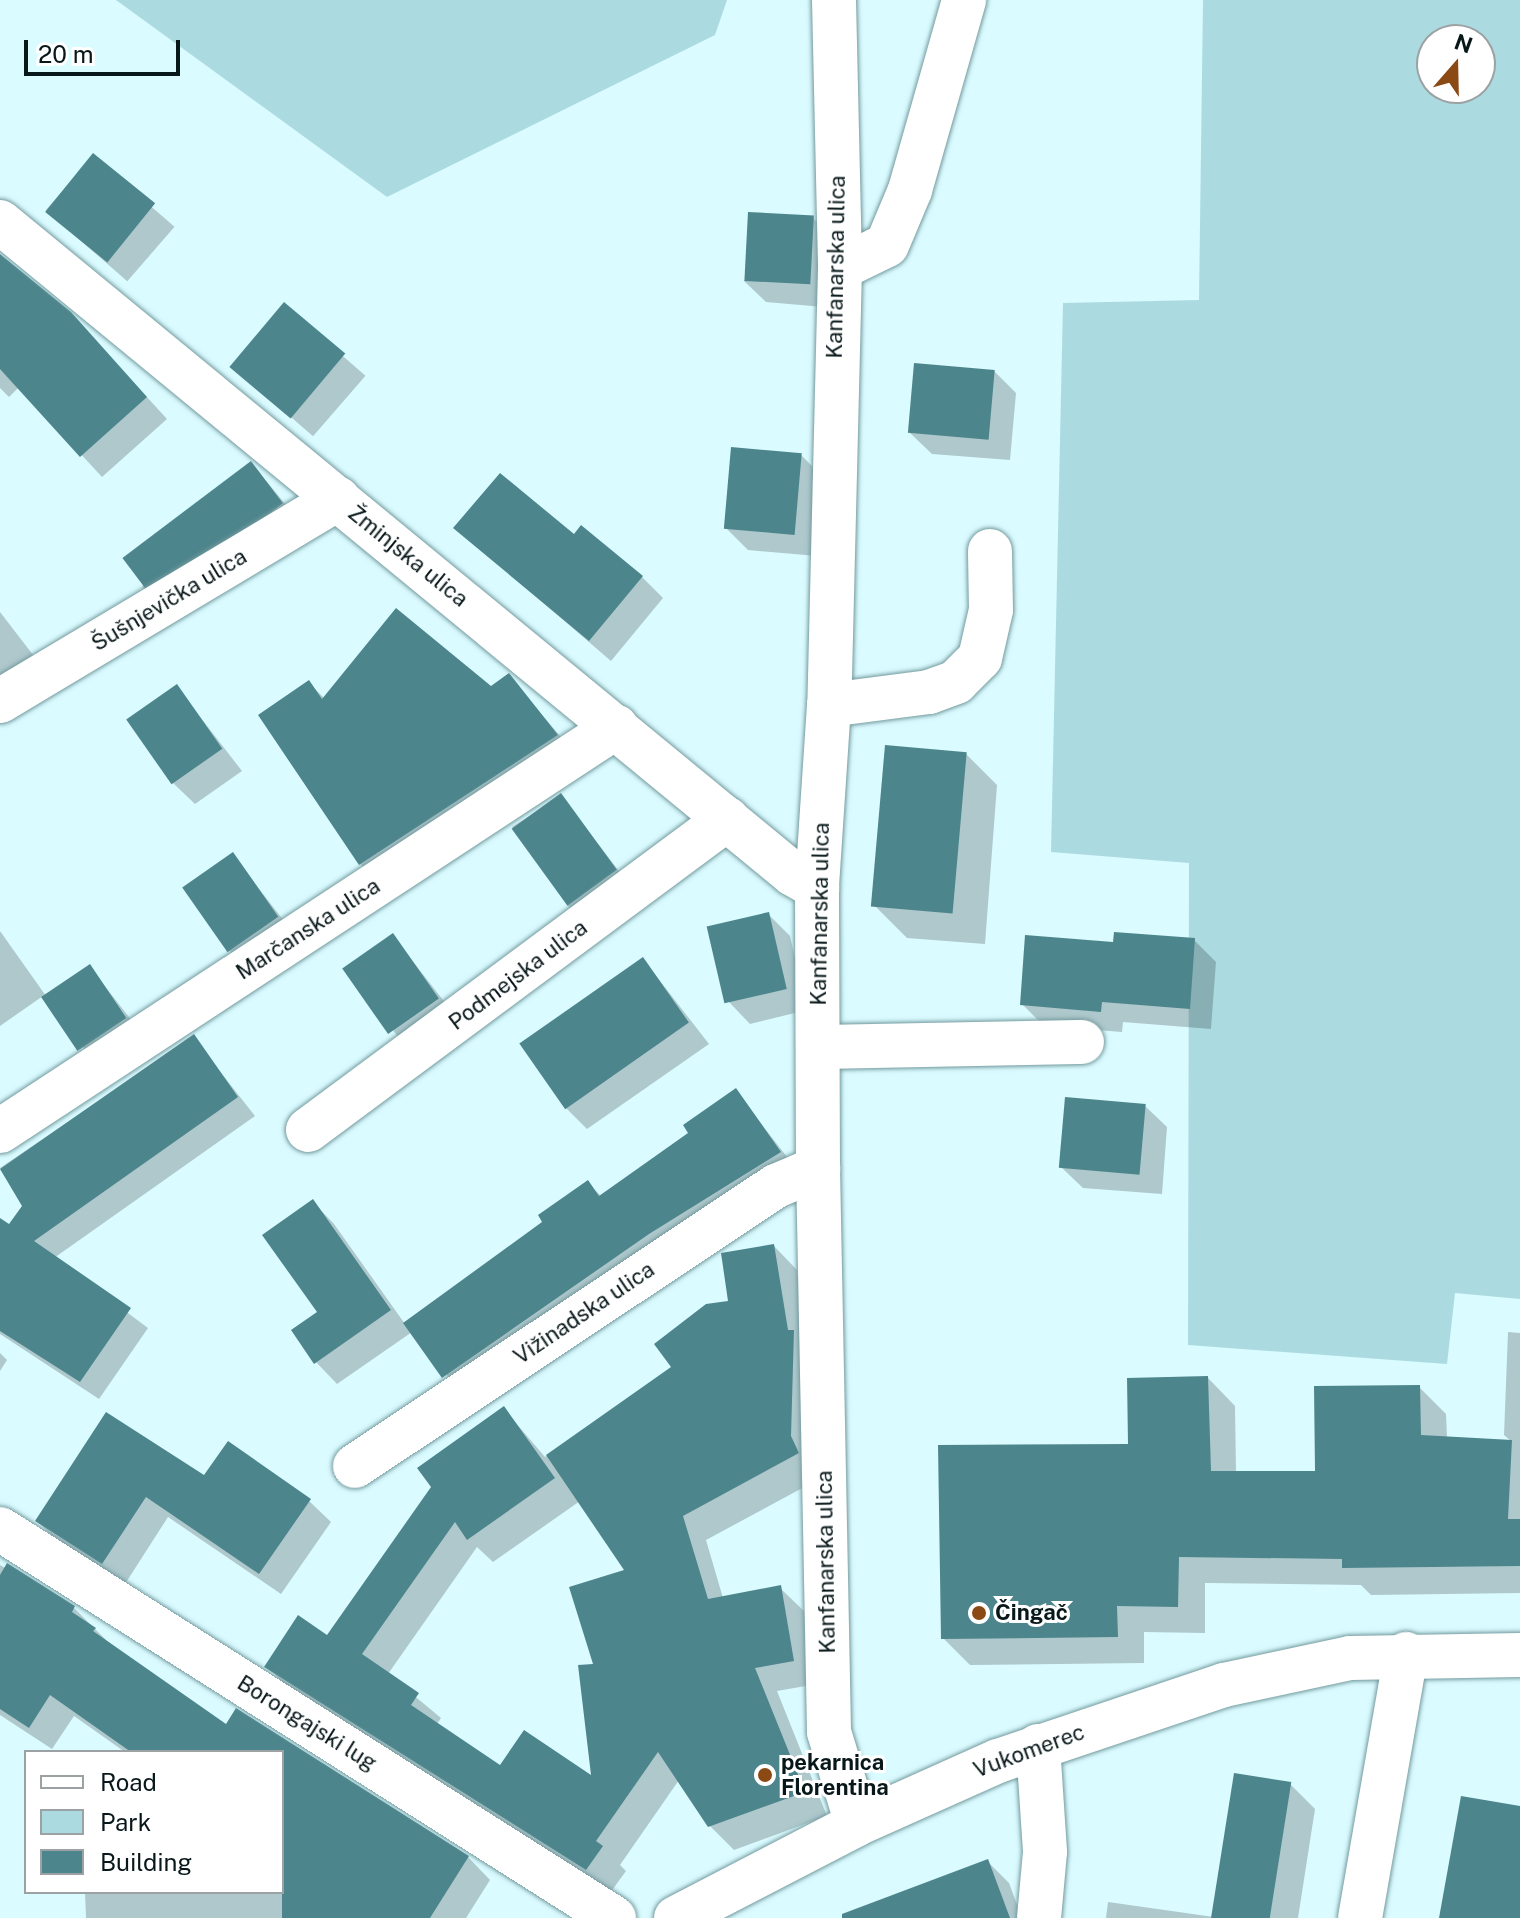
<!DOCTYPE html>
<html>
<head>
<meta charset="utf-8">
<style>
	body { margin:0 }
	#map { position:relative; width:1520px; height:1918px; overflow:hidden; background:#dafbff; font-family:"Public Sans",sans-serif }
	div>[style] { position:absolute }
	.green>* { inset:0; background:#abdbe1 }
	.shadow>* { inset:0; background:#0003; transform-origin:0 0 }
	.building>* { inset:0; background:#4d858c; transform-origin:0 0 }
	.roads { filter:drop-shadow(0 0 2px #739a9e) drop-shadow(0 0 2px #739a9e) }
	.minor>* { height:44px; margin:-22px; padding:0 22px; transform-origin:22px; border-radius:22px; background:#fff }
	.dots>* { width:22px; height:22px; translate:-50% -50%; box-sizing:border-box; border:4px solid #fff; border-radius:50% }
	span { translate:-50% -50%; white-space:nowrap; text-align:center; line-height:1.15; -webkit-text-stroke:6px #fff; paint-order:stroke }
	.street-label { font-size:22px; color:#081719 }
	.poi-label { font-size:22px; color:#081719; font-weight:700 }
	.left { translate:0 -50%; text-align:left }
	.legend { position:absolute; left:24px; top:1750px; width:260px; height:144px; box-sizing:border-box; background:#fff; border:2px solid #9ca2a3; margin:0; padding:10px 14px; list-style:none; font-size:24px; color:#081719 }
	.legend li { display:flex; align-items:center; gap:16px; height:40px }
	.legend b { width:40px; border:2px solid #9ca2a3 }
	.north { position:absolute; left:1416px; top:24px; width:80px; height:80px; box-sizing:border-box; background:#fff; border:2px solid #9ca2a3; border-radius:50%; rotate:20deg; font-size:22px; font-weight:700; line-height:32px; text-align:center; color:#081719 }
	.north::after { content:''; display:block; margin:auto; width:28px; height:36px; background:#8b4a14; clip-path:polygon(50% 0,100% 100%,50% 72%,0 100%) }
	.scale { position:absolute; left:24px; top:40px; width:156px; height:36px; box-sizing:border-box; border:4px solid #081719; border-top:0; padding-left:10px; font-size:24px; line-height:28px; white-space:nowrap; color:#081719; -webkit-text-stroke:6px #fff; paint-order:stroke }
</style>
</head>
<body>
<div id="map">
	<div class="green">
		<div style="clip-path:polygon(116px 0,727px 0,715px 35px,387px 197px)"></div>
		<div style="clip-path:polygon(evenodd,1203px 0,1520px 0,1520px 1299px,1455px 1293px,1447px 1364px,1188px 1345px,1189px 863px,1051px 852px,1063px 303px,1199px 300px,1203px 0,1432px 40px,1480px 40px,1480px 88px,1432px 88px,1432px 40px)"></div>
	</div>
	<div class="shadow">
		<div style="left:93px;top:156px;width:108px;height:72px;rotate:41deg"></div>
		<div style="clip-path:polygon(813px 218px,835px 240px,835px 308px,766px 302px,744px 281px)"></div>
		<div style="clip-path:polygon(0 276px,92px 337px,167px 419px,102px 477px,19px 387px,9px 397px,0 388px)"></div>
		<div style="left:284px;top:305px;width:108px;height:80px;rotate:41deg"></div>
		<div style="clip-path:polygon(994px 371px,1016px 393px,1010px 460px,932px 454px,910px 433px)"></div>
		<div style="clip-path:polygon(801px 455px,822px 476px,817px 556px,748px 550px,727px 529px)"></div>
		<div style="clip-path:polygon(251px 463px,303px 525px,164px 608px,142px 587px)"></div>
		<div style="clip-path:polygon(456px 528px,574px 537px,642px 577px,663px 598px,611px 661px)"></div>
		<div style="clip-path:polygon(0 612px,47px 673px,0 709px)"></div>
		<div style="clip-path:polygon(509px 676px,578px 757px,382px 886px,360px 864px,261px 715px,308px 682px,325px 699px,490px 689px)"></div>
		<div style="clip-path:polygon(177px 687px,242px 771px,195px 804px,173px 783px)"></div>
		<div style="clip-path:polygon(966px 754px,997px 785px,985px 944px,907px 938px,875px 906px)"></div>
		<div style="clip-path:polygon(561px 796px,636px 893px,589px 928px,568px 906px,512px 827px)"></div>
		<div style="clip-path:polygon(233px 855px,298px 939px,251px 972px,229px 950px)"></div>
		<div style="clip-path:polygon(768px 914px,790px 936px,807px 1010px,750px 1024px,729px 1002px)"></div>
		<div style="clip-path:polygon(0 931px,46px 996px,89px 966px,147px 1040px,101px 1070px,43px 996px,0 1026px)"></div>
		<div style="left:393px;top:936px;width:107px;height:58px;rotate:52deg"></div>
		<div style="clip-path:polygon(1194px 940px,1216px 962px,1211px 1029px,1123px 1022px,1122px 1032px,1044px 1026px,1022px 1004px,1115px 944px)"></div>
		<div style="clip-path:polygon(643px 959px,709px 1044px,587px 1129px,565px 1107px)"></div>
		<div style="clip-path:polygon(193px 1037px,255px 1116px,54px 1258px,148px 1328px,99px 1399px,0 1334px,0 1240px,25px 1206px,0 1168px)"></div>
		<div style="clip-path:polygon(735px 1090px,801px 1175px,465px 1398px,412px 1332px,337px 1384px,316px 1362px,320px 1313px,313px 1202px,334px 1224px,405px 1324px,545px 1223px,588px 1183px,602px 1197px,691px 1133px)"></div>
		<div style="clip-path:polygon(1145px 1106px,1167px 1127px,1162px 1194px,1083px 1188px,1061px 1167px)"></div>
		<div style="clip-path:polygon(evenodd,774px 1246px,797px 1270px,821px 1478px,706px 1540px,723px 1598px,780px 1588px,804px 1611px,817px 1684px,777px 1691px,827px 1816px,734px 1850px,710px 1826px,679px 1780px,620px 1865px,626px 1871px,610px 1893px,290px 1690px,267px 1666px,328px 1638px,504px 1409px,545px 1457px,674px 1367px,774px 1246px,580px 1501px,628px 1571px,593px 1779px,501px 1767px,437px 1724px,441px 1718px,388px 1674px,477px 1547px,493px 1562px,580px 1501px)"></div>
		<div style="clip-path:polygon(1508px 1332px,1520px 1333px,1520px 1593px,1371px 1595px,1361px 1585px,1205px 1583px,1205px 1633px,1144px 1632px,1144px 1663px,970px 1665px,943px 1638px,1130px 1446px,1208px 1378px,1235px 1406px,1236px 1473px,1317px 1473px,1419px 1387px,1446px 1414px,1447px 1438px,1511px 1441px,1504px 1435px)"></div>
		<div style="clip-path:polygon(0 1353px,7px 1360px,0 1371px)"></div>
		<div style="clip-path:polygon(205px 1478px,309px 1501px,331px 1522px,281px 1594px,168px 1517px,125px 1584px,59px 1543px,37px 1521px)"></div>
		<div style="clip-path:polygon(0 1565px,74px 1608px,112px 1646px,227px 1727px,237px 1711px,468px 1857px,490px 1880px,466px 1918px,86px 1918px,85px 1892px,282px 1892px,282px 1752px,125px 1752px,74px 1716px,52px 1749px,0 1715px)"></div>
		<div style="clip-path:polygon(1290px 1784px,1315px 1809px,1298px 1918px,1106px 1918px,1108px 1902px,1214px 1917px)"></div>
		<div style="clip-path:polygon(987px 1861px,1009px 1883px,1022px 1918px,886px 1918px)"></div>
	</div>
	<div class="building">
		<div style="left:93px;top:153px;width:80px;height:76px;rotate:39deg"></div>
		<div style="left:748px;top:212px;width:66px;height:69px;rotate:3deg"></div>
		<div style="clip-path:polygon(0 254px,71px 312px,147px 397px,80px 457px,0 369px)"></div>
		<div style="left:284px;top:302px;width:80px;height:85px;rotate:40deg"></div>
		<div style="left:914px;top:363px;width:81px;height:70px;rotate:5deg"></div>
		<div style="left:731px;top:447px;width:71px;height:82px;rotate:5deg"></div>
		<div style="left:251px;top:461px;width:53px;height:161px;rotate:53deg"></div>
		<div style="clip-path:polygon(500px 473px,574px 534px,581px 525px,643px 576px,589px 641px,453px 528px)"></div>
		<div style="clip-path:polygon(396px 608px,491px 686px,509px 673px,558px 735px,359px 865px,258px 715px,309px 680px,322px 699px)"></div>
		<div style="left:177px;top:684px;width:79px;height:62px;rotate:55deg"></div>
		<div style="left:885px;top:745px;width:82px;height:162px;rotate:5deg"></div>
		<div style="left:561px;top:793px;width:95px;height:61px;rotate:54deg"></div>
		<div style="left:233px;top:852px;width:79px;height:62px;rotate:55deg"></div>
		<div style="left:769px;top:912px;width:79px;height:64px;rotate:77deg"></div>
		<div style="clip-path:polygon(1114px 932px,1195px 938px,1190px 1009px,1102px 1002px,1101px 1012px,1020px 1005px,1025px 935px,1113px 942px)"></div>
		<div style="left:393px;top:933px;width:80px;height:62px;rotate:55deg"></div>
		<div style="left:643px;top:957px;width:80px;height:151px;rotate:55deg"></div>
		<div style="left:90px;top:964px;width:65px;height:59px;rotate:56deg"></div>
		<div style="clip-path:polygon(194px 1034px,238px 1097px,34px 1241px,131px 1308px,80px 1382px,0 1331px,0 1218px,9px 1224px,22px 1206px,0 1169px)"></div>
		<div style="clip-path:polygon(736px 1088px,781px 1152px,649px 1234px,442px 1378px,403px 1323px,542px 1222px,538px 1215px,588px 1180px,599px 1196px,688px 1133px,683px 1125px)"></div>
		<div style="left:1065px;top:1097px;width:81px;height:71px;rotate:5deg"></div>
		<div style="clip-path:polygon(313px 1199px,391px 1310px,314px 1364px,291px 1330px,317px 1312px,262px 1235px)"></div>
		<div style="clip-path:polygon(774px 1244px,788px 1330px,794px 1330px,791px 1436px,799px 1453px,683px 1516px,708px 1599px,781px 1585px,794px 1661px,755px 1668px,805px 1792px,708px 1827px,658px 1752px,596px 1841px,603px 1846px,586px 1870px,264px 1667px,298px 1615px,327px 1635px,431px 1487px,417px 1468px,504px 1406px,555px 1478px,467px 1540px,455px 1522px,362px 1654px,419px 1693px,411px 1705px,500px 1765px,524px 1730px,591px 1775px,578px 1665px,593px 1664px,569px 1587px,624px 1570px,546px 1455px,671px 1367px,654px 1344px,706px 1304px,728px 1301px,721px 1253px)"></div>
		<div style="clip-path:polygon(1208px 1376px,1211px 1471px,1315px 1471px,1314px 1386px,1420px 1385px,1421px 1435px,1512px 1440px,1508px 1519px,1520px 1519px,1520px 1566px,1342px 1568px,1342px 1559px,1179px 1557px,1178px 1607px,1117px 1606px,1118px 1637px,941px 1639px,938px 1445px,1128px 1444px,1127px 1378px)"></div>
		<div style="clip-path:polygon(106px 1412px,204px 1475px,228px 1441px,311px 1499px,259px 1574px,146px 1497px,102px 1564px,35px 1521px)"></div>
		<div style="clip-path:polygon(7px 1563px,75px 1606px,72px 1612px,96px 1628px,93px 1631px,226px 1724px,236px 1708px,469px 1856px,430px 1918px,282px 1918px,282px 1752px,131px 1752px,50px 1695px,29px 1728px,0 1709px,0 1575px)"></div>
		<div style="left:1234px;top:1773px;width:58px;height:147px;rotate:9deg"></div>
		<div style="clip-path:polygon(1461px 1796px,1520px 1806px,1520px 1918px,1439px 1918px)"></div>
		<div style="clip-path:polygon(988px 1859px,1010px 1918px,842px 1918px,842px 1914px)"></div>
	</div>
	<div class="roads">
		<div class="minor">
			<div style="left:834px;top:0;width:268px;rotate:88.7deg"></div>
			<div style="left:840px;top:268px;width:437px;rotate:91.4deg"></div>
			<div style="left:829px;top:705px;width:183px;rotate:93.8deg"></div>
			<div style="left:817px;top:888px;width:280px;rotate:89.8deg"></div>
			<div style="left:818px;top:1168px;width:564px;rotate:88.88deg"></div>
			<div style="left:829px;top:1732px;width:96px;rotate:73.1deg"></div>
			<div style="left:0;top:222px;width:1027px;rotate:39.43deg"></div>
			<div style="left:793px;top:874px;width:28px;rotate:30deg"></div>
			<div style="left:840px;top:268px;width:52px;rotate:-26.1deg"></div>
			<div style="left:887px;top:245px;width:60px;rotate:-67.3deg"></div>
			<div style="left:910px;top:190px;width:198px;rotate:-74.1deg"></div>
			<div style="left:0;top:701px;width:394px;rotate:-30.9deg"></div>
			<div style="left:829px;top:705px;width:101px;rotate:-7.4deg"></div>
			<div style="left:929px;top:692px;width:29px;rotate:-20deg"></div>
			<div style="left:956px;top:682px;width:34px;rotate:-45deg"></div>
			<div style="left:980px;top:658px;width:49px;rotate:-77.1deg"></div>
			<div style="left:991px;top:610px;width:59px;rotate:-91deg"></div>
			<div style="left:818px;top:1047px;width:264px;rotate:-1.1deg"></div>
			<div style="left:308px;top:1130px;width:522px;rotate:-36.58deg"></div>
			<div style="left:0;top:1131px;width:737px;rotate:-33.26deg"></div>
			<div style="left:355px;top:1466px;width:506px;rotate:-33.63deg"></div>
			<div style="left:776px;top:1186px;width:46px;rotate:-23.2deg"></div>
			<div style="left:0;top:1529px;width:727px;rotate:32.36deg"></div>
			<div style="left:1038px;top:1746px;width:106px;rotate:86.2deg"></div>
			<div style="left:1045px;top:1852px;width:66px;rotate:95.2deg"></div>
			<div style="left:676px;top:1918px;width:204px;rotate:-27.4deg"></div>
			<div style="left:857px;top:1824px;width:154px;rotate:-24.1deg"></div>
			<div style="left:998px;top:1761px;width:238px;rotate:-18.6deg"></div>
			<div style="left:1224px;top:1685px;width:129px;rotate:-12.1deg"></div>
			<div style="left:1350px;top:1658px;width:170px;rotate:-1deg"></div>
			<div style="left:1360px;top:1918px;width:268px;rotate:-80.1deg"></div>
		</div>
	</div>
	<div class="dots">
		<div style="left:979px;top:1613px;background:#8b4a14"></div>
		<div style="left:765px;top:1775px;background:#8b4a14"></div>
	</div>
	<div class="street-label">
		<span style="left:836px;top:267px;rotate:-89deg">Kanfanarska ulica</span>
		<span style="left:408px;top:556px;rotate:39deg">Žminjska ulica</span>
		<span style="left:169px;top:600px;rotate:-31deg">Šušnjevička ulica</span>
		<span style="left:820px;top:914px;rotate:-89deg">Kanfanarska ulica</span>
		<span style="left:308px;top:929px;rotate:-33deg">Marčanska ulica</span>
		<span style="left:518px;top:975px;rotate:-37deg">Podmejska ulica</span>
		<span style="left:584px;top:1313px;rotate:-34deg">Vižinadska ulica</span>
		<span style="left:826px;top:1562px;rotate:-91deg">Kanfanarska ulica</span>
		<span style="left:307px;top:1723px;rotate:32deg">Borongajski lug</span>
		<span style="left:1029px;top:1751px;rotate:-20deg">Vukomerec</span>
	</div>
	<div class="poi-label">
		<span class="left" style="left:995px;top:1613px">Čingač</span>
		<span class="left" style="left:781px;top:1775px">pekarnica<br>Florentina</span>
	</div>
	<ul class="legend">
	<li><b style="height:10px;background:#fff"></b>Road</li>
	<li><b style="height:22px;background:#abdbe1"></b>Park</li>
	<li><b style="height:22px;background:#4d858c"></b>Building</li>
	</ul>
	<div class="north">N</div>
	<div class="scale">20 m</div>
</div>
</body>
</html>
